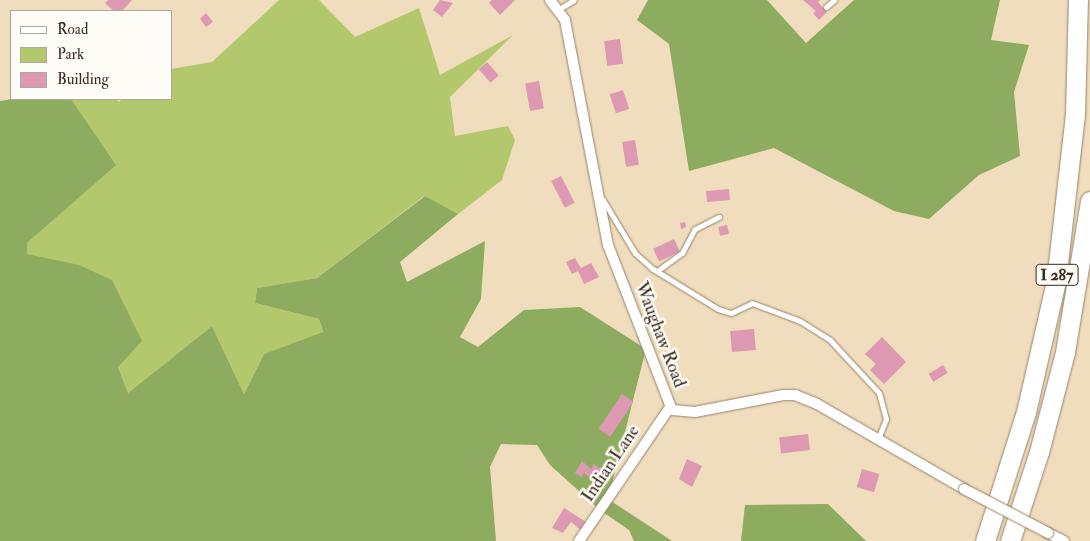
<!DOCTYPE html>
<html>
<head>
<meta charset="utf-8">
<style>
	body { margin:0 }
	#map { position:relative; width:1090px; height:541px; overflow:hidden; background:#f0ddbd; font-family:"IM FELL Double Pica",serif }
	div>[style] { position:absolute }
	.green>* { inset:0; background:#b3c86c }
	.forest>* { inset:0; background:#8eac60 }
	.building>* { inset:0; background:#dd99b1; transform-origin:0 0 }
	.roads { filter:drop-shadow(0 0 1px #96846e) drop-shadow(0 0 1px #96846e) }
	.lane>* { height:5px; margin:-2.5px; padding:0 2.5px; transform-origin:2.5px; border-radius:2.5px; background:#fff }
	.street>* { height:10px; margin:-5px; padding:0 5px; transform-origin:5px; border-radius:5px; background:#fff }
	.highway>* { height:19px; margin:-9.5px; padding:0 9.5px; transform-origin:9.5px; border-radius:9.5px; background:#fff }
	.bridges { filter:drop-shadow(0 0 1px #96846e) drop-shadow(0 0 1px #96846e) }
	.street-bridge>* { height:10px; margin:-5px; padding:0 5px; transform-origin:5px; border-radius:5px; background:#fff }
	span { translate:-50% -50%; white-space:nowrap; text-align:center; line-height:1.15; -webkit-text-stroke:5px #fdfcf7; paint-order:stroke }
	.shield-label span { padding:1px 4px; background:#fdfcf7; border:1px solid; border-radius:4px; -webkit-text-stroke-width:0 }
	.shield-label { font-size:16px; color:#3b2a1e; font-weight:700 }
	.street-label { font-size:18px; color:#3b2a1e }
	.legend { position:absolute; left:10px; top:10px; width:162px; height:90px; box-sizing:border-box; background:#fdfcf7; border:1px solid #afa8a0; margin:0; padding:6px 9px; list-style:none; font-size:15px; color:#3b2a1e }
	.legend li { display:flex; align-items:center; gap:10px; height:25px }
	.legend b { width:25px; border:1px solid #afa8a0 }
</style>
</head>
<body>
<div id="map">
	<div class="green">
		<div style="clip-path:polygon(279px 0,319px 0,355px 37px,419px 8px,440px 75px,513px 35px,450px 97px,455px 136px,508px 126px,515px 140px,502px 180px,458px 214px,424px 196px,317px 278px,257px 288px,255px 303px,319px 319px,323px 333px,264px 354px,244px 394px,212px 326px,128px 393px,118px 367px,27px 254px,27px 243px,115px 165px,71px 99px,116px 99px,119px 102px,122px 99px,171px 99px,171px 69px,212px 62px)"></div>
	</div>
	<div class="forest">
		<div style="clip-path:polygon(648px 0,767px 0,806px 43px,854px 0,1000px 0,991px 40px,1029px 45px,1014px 92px,1020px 156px,979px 175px,929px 219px,894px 211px,774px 148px,689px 171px,669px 44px,637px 20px)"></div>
		<div style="clip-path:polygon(12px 99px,71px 99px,116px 165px,27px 243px,27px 254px,79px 265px,112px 280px,142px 341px,118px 367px,128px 393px,212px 326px,244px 394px,264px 354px,323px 332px,319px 319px,255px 303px,257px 288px,317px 278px,425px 196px,458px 214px,400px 262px,407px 282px,485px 241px,481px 299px,460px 337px,478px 347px,524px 310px,580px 307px,646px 349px,608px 499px,672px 541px,634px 541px,629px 530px,600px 510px,550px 465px,537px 445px,501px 444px,490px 467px,496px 541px,0 541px,0 101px)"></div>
		<div style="clip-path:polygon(828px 504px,866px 541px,741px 541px,745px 505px)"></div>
	</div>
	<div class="building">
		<div style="clip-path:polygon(108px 0,132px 0,122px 11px,114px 11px,105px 3px)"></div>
		<div style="clip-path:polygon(440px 0,453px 3px,442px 17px,433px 10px)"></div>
		<div style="clip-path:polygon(492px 0,515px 0,500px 15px,489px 3px)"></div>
		<div style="clip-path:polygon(803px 0,820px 0,818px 2px,827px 12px,819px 20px,813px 13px,816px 11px)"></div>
		<div style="clip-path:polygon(206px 13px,213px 22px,206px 27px,200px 19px)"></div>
		<div style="left:620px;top:39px;width:25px;height:16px;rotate:83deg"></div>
		<div style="left:487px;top:62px;width:18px;height:11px;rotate:49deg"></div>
		<div style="left:539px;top:81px;width:28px;height:14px;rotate:80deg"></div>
		<div style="left:623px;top:90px;width:20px;height:14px;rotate:72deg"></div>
		<div style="left:635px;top:140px;width:25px;height:13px;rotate:81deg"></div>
		<div style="left:561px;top:176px;width:30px;height:11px;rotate:63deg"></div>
		<div style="left:729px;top:189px;width:11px;height:23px;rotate:85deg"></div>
		<div style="clip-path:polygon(685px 222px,686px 227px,681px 229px,680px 223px)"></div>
		<div style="left:727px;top:225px;width:9px;height:9px;rotate:77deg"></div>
		<div style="left:674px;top:239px;width:14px;height:23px;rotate:65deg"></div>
		<div style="clip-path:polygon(575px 258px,581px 268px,591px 263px,599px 277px,584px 284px,578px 271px,572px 274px,566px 262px)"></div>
		<div style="left:754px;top:329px;width:21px;height:24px;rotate:85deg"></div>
		<div style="clip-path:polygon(882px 337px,906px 362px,884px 384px,870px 370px,876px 364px,865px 354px)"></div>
		<div style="left:943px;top:365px;width:9px;height:17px;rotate:58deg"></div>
		<div style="left:622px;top:394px;width:14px;height:42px;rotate:34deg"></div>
		<div style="left:808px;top:434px;width:16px;height:29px;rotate:83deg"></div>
		<div style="clip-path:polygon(687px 459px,702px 466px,692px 487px,679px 479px)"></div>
		<div style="clip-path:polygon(582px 461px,591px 469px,594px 464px,605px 472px,603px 475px,608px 479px,602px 489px,584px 473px,581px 477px,575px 473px)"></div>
		<div style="left:862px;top:469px;width:18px;height:19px;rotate:16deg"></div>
		<div style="clip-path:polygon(564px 508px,586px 522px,581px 530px,571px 522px,563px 533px,552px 528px)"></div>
	</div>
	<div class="roads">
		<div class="lane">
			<div style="left:826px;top:7px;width:11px;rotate:-41deg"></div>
			<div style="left:559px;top:9px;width:17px;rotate:-31deg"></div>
			<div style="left:603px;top:200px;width:62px;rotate:58.9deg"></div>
			<div style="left:635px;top:253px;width:24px;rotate:42deg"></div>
			<div style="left:653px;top:269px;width:76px;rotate:31.6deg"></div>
			<div style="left:718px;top:309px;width:14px;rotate:17deg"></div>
			<div style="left:731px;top:313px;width:23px;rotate:-25deg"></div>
			<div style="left:752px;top:303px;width:51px;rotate:20.6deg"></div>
			<div style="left:800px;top:321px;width:36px;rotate:32deg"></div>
			<div style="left:830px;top:340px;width:72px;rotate:47.2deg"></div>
			<div style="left:879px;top:393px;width:27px;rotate:75deg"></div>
			<div style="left:886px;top:419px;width:22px;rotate:112deg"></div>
			<div style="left:657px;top:271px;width:31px;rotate:-36deg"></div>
			<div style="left:682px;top:253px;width:27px;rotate:-62deg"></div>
			<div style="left:695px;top:229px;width:27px;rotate:-27deg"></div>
		</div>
		<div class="street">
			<div style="left:550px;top:0;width:25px;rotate:53deg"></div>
			<div style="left:565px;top:20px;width:229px;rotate:79.2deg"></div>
			<div style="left:608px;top:245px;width:177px;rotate:68.8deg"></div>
			<div style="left:672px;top:410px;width:23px;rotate:5deg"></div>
			<div style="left:695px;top:412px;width:90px;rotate:-10.9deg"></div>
			<div style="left:783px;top:395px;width:12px"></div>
			<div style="left:795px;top:395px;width:24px;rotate:22deg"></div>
			<div style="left:817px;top:404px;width:170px;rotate:30deg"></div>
			<div style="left:1048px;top:533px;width:18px;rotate:27deg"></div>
			<div style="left:579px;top:541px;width:162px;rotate:-55.8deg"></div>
		</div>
		<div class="highway">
			<div style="left:985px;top:541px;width:135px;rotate:-72.4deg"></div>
			<div style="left:1026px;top:412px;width:134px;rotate:-77.1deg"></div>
			<div style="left:1056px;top:281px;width:168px;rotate:-83.5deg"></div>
			<div style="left:1075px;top:114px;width:114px;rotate:-88.5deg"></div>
			<div style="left:1010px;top:541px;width:94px;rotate:-72deg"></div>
			<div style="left:1039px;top:452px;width:103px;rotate:-75.4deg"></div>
			<div style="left:1065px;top:352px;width:153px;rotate:-80.6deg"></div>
		</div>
	</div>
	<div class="bridges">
		<div class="street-bridge">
			<div style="left:964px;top:489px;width:95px;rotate:27.6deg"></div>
		</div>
	</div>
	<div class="shield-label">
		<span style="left:1057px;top:275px">I 287</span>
	</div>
	<div class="street-label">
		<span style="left:660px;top:335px;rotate:69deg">Waughaw Road</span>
		<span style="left:611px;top:464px;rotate:-56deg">Indian Lane</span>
	</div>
	<ul class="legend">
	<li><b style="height:6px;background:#fff"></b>Road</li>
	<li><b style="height:14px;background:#b3c86c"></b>Park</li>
	<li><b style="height:14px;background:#dd99b1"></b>Building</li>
	</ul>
</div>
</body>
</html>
